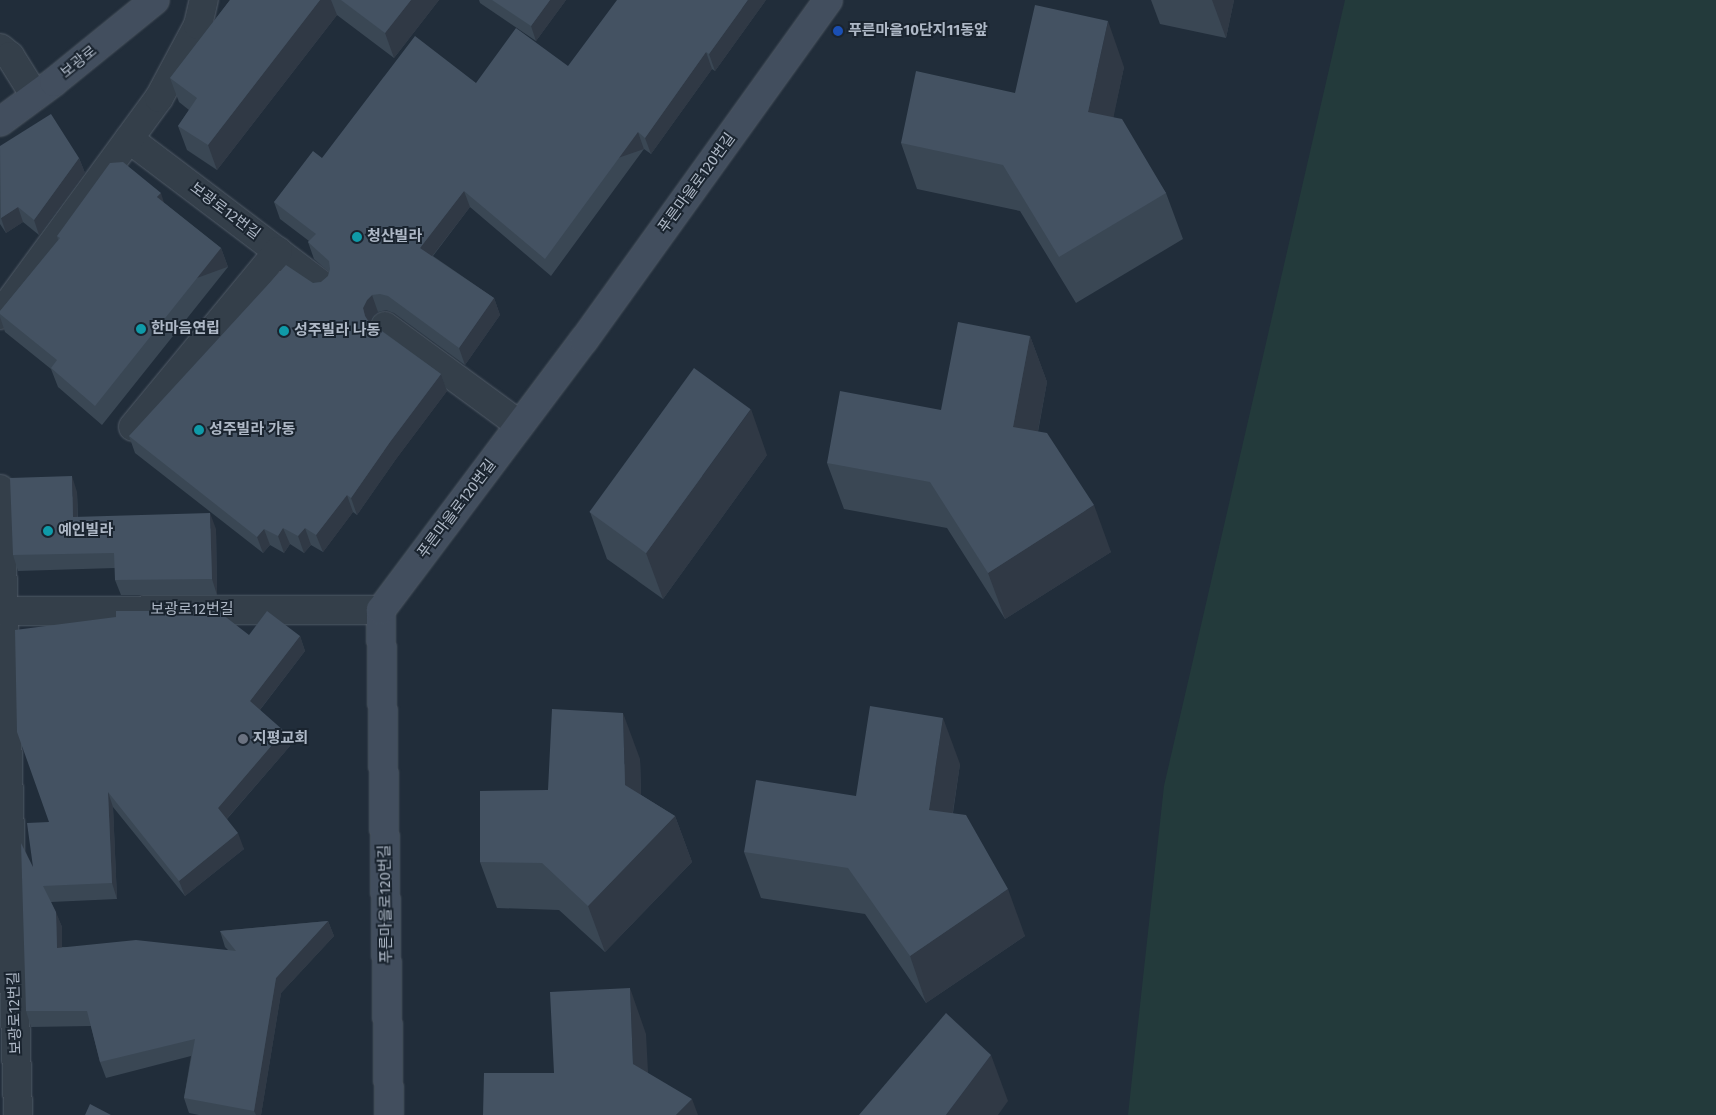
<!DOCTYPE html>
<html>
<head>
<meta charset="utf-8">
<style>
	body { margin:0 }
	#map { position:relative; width:1716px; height:1115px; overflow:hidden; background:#212d3a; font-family:"Fira Sans","Noto Sans KR",sans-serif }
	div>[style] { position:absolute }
	.green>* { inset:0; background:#233a3b }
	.roads { filter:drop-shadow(0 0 1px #525c68) drop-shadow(0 0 1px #525c68) }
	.street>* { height:28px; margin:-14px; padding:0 14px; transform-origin:14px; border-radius:14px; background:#343f4a }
	.secondary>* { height:28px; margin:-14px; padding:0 14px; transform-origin:14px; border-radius:14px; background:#424e5e }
	.wall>* { inset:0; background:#3a4754 }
	.shaded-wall>* { inset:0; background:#303945; transform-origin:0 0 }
	.building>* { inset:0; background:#445262; transform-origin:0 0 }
	.dots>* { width:14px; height:14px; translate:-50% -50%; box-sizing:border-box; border:2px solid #1a242f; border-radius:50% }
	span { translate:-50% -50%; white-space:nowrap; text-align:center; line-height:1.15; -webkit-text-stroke:4px #1a242f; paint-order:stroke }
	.poi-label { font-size:15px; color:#afb9c7; font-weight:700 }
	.left { translate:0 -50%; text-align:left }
	.street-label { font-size:15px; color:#afb9c7 }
</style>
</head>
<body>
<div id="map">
	<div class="green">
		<div style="clip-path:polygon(1345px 0,1716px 0,1716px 1115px,1128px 1115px,1164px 786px)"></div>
	</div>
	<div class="roads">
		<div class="street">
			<div style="left:0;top:48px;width:13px;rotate:39deg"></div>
			<div style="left:10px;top:56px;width:47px;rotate:58deg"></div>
			<div style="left:129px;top:139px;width:241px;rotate:37.1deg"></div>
			<div style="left:0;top:315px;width:269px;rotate:-53.8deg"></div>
			<div style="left:159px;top:98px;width:83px;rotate:-61.9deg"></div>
			<div style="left:198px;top:25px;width:26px;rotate:-77deg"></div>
			<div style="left:385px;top:326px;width:167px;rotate:36.3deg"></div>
			<div style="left:133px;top:427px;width:228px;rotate:-50.5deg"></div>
			<div style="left:0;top:489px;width:626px;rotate:88.35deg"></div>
			<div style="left:0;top:611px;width:381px;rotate:-0.2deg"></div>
		</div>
		<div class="secondary">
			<div style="left:0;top:122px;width:67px;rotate:-36.5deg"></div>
			<div style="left:54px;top:82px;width:130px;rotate:-39.1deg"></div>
			<div style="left:389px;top:1115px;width:505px;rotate:-90.91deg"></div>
			<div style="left:381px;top:610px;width:338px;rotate:-53.1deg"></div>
			<div style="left:584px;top:340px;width:418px;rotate:-54.3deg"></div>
		</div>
	</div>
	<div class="wall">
		<div style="clip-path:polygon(230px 0,439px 0,394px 58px,337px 15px,217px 170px,187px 150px,178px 126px,189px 110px,179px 102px,170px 78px)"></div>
		<div style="clip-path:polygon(479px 0,566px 0,536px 41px,480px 3px)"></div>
		<div style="clip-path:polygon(766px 0,715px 71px,712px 69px,651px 154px,644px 149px,551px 276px,470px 207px,433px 256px,494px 298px,500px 315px,465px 365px,394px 313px,386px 310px,378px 312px,373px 316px,370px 322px,441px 374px,447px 391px,396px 459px,357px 515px,353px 512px,323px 552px,311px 545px,304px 553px,290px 544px,284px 553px,270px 545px,263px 553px,135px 453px,129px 436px,313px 283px,321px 282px,328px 276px,329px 272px,314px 259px,308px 242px,309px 241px,280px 219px,274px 202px,322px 158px,476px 83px,568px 66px)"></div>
		<div style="clip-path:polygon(1151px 0,1234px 0,1226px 38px,1160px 24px)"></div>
		<div style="clip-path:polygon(1124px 67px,1113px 117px,1166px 193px,1183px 239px,1076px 303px,1020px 211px,917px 189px,901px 143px,1015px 93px)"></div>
		<div style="clip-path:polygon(0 146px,79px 158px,85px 173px,39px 235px,23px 222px,6px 233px,0 224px)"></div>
		<div style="clip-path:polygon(164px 203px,221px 248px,228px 267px,102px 425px,58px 387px,51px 369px,5px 332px,0 317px,0 311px,58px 240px,57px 236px)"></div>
		<div style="clip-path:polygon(1030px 336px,1047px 382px,1038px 432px,1111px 552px,1005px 619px,947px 528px,844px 509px,827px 463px,941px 410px)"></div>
		<div style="clip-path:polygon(767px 455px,663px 599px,607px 559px,590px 512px)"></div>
		<div style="clip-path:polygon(77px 492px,78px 517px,216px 529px,217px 595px,121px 595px,115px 580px,115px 568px,18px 571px,13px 555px)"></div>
		<div style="clip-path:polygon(249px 635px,300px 636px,305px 651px,260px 710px,290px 746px,227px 819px,244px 849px,185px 896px,113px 807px,117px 899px,51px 902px,62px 927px,62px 947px,228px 950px,225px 947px,220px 931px,328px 921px,334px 936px,281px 993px,261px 1115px,199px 1115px,189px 1113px,184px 1098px,191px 1056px,106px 1078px,100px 1062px,91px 1026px,31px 1027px,26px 1011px,33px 867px,49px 822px)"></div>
		<div style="clip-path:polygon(640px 759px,641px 795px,675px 816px,692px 862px,605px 952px,559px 910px,497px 908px,480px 862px,548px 790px)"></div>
		<div style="clip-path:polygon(960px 764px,953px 813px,1025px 936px,926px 1003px,865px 914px,761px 898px,744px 852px,856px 796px)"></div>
	</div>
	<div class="shaded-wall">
		<div style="clip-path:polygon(320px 0,331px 0,337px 15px,217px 170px,208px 145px)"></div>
		<div style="clip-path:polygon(411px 0,439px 0,394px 58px,385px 33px)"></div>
		<div style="clip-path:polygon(550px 0,566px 0,536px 41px,531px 26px)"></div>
		<div style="clip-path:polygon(748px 0,766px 0,715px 71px,709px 54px)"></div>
		<div style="clip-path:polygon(1212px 0,1234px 0,1226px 38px)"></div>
		<div style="clip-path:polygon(1108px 21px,1124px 67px,1105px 158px,1088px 112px)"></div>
		<div style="clip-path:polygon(706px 52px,712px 69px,651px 154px,645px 138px)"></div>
		<div style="left:638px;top:132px;width:18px;height:157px;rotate:71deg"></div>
		<div style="clip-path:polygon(79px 158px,85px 173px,39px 235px,34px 220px)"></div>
		<div style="clip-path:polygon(464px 191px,470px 207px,426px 264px,420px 248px)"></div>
		<div style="clip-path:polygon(161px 193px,167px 212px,157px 197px)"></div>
		<div style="clip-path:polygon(18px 207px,23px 222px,6px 233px,1px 218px)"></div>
		<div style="left:221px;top:248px;width:20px;height:202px;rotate:70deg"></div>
		<div style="clip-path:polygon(372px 295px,378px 312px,373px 316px,369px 325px,365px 316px,363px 308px,367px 300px)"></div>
		<div style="clip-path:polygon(494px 298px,500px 315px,465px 365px,459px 348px)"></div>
		<div style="clip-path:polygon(1030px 336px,1047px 382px,1030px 473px,1013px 427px)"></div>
		<div style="clip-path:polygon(441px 374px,447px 391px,396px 459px,357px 515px,351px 498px,390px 442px)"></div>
		<div style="clip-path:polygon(751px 409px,767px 455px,663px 599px,646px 553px)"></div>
		<div style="clip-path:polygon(72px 476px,77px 492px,78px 533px,73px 517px)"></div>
		<div style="clip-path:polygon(347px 495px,353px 512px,323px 552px,316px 535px)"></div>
		<div style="clip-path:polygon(1094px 505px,1111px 552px,1005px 619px,988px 573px)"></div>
		<div style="clip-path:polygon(210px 513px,216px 529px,217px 595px,212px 579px)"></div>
		<div style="clip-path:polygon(283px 528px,290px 544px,284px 553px,278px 536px)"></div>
		<div style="clip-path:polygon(305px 528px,311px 545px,304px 553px,298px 536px)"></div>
		<div style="clip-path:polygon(264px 529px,270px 545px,263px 553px,257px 537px)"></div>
		<div style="clip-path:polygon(300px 636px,305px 651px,255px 716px,250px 701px)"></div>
		<div style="clip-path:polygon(623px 713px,640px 759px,642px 831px,625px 785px)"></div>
		<div style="clip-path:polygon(943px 718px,960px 764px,946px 856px,929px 810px)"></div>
		<div style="clip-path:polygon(284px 731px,290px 746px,223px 823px,218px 808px)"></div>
		<div style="clip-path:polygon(108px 792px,113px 807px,117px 899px,112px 883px)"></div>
		<div style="clip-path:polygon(675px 816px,692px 862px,605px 952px,588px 906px)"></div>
		<div style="clip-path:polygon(238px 833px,244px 849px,185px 896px,179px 881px)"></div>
		<div style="clip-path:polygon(1008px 889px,1025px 936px,926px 1003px,910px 956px)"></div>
		<div style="clip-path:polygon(56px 912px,62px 927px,62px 963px,57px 948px)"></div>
		<div style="clip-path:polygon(328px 921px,334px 936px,281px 993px,261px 1115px,256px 1115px,254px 1111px,276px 978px)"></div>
		<div style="clip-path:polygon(630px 988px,646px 1034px,650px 1110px,633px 1064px)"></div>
		<div style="clip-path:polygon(991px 1055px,1008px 1101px,998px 1115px,946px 1115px)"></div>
		<div style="clip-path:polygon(692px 1099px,698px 1115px,676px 1115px)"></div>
	</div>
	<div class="building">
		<div style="clip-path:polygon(230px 0,320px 0,208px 145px,178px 126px,197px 98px,170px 78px)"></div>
		<div style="clip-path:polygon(341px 0,411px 0,385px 33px)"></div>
		<div style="clip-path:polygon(492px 0,550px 0,531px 26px)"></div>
		<div style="clip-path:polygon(617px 0,748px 0,709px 54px,706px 52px,645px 138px,638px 132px,545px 259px,464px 191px,420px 248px,494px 298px,459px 348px,388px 296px,380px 294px,372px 295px,367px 300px,363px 308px,365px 316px,369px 322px,441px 374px,390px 442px,351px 498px,347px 495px,316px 535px,305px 528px,298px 536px,283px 528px,278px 536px,264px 529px,257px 537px,129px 436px,286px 265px,313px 283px,321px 282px,328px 276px,330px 269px,329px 261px,308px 242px,316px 234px,274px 202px,313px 151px,322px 158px,415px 36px,476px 83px,516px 28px,568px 66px)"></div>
		<div style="clip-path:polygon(1035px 5px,1108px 21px,1088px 112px,1122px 119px,1166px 193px,1059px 257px,1003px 165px,901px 143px,916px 71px,1015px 93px)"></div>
		<div style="clip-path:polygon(51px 114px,79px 158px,34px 220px,18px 207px,1px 218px,0 146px)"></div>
		<div style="clip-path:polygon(123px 162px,161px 193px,157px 197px,221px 248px,95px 406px,51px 368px,57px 360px,0 314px,0 311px,60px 238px,57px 236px,110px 163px)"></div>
		<div style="clip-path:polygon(958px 322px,1030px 336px,1013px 427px,1047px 433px,1094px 505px,988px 573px,930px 482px,827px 463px,840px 391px,941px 410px)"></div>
		<div style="left:694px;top:368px;width:70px;height:178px;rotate:36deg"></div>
		<div style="clip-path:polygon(72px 476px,73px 517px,210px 513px,212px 579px,115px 580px,114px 553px,13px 555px,10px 478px)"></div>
		<div style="clip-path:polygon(116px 611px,218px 611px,249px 635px,267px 611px,300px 636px,250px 701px,284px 731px,218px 808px,238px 833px,179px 881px,108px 792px,112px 883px,43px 886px,56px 912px,57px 948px,136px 940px,236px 951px,220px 931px,328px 921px,276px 978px,254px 1111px,184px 1098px,195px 1039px,100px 1062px,87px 1011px,26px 1011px,21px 843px,33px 867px,27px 823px,49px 822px,17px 732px,15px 630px,116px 617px)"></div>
		<div style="clip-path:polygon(870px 706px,943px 718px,929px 810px,966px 815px,1008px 889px,910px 956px,848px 868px,744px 852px,756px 780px,856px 796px)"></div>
		<div style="clip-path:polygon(552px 709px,623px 713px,625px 785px,675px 816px,588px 906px,542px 863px,480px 862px,480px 791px,548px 790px)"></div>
		<div style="clip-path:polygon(630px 988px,633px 1064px,692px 1099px,676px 1115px,483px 1115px,484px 1073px,554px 1073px,550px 992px)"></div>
		<div style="clip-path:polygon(946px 1013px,991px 1055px,946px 1115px,859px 1115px)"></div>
		<div style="clip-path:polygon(90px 1104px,111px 1115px,85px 1115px)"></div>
	</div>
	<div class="dots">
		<div style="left:838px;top:31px;background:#1a4fb4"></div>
		<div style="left:357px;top:237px;background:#0f9aa8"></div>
		<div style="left:141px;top:329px;background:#0f9aa8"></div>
		<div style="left:284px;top:331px;background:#0f9aa8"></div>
		<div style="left:199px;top:430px;background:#0f9aa8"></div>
		<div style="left:48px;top:531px;background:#0f9aa8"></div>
		<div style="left:243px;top:739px;background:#6b7280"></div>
	</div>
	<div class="poi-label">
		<span class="left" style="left:848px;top:31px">푸른마을10단지11동앞</span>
		<span class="left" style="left:367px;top:237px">청산빌라</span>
		<span class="left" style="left:151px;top:329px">한마음연립</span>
		<span class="left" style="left:294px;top:331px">성주빌라 나동</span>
		<span class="left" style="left:209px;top:430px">성주빌라 가동</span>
		<span class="left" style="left:58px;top:531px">예인빌라</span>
		<span class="left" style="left:253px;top:739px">지평교회</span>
	</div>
	<div class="street-label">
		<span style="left:79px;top:62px;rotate:-39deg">보광로</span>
		<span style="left:697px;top:183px;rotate:-54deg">푸른마을로120번길</span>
		<span style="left:225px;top:211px;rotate:37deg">보광로12번길</span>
		<span style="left:457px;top:509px;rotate:-53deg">푸른마을로120번길</span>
		<span style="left:192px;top:610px">보광로12번길</span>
		<span style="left:386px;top:904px;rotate:-91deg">푸른마을로120번길</span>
		<span style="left:15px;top:1013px;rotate:-92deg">보광로12번길</span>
	</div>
</div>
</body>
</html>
